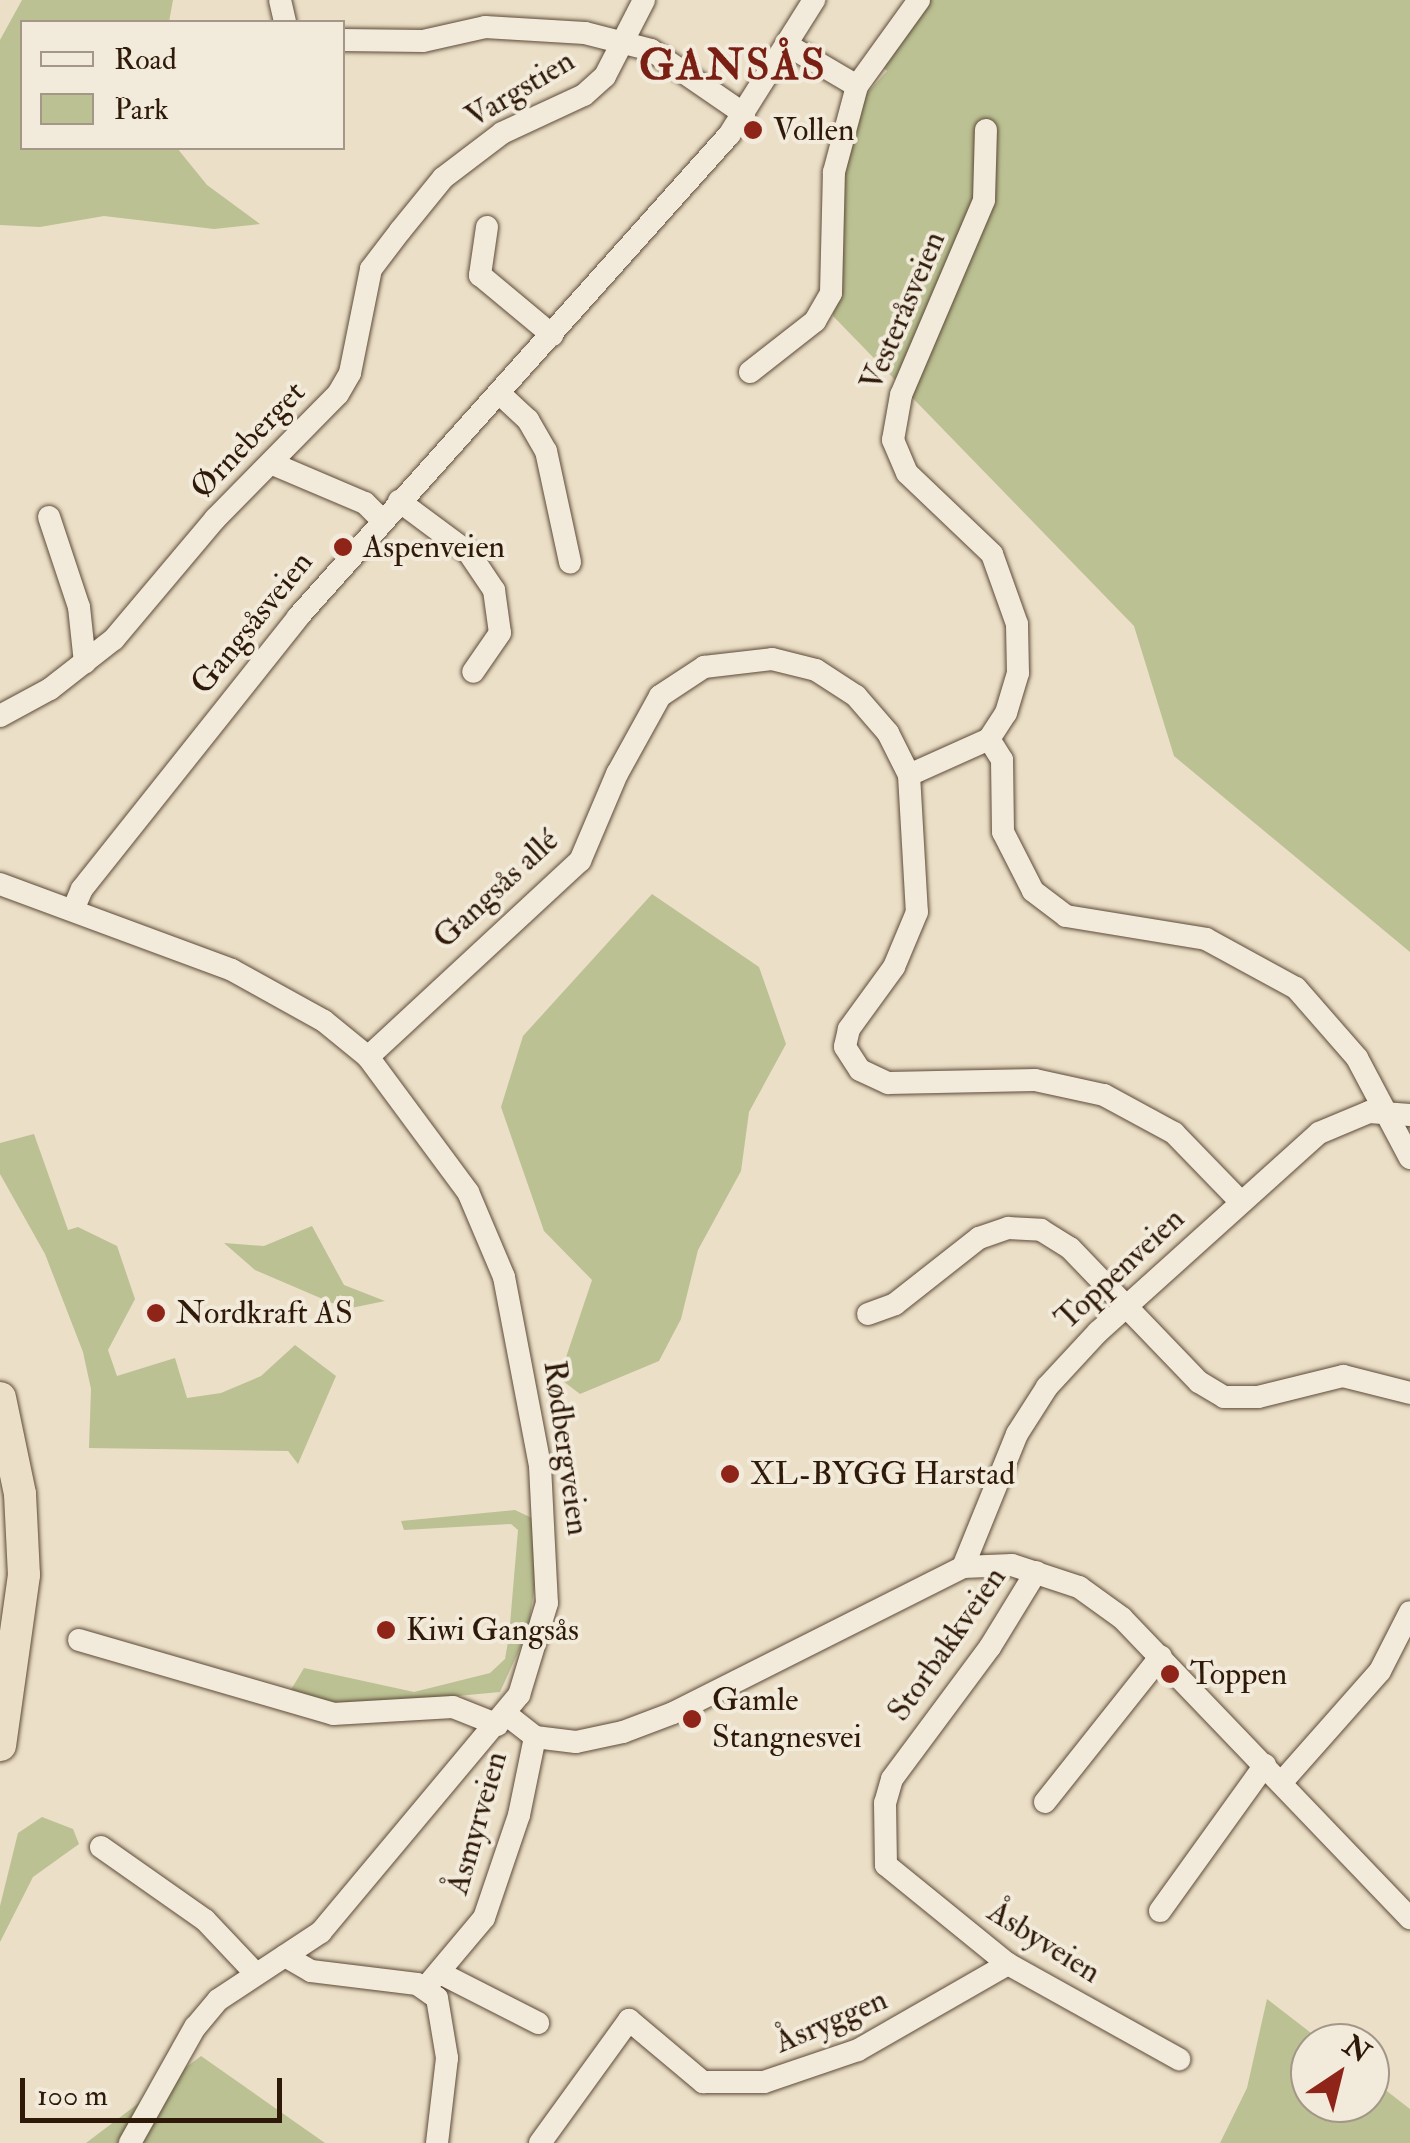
<!DOCTYPE html>
<html>
<head>
<meta charset="utf-8">
<style>
	body { margin:0 }
	#map { position:relative; width:1410px; height:2143px; overflow:hidden; background:#ebdfc7; font-family:"IM FELL Double Pica",serif }
	div>[style] { position:absolute }
	.green>* { inset:0; background:#bbc193 }
	.roads { filter:drop-shadow(0 0 2px #5e4b38) drop-shadow(0 0 2px #5e4b38) }
	.minor>* { height:22px; margin:-11px; padding:0 11px; transform-origin:11px; border-radius:11px; background:#f2eadb }
	.highway>* { height:32px; margin:-16px; padding:0 16px; transform-origin:16px; border-radius:16px; background:#ebdfc7 }
	.dots>* { width:28px; height:28px; translate:-50% -50%; box-sizing:border-box; border:5px solid #f2eadb; border-radius:50% }
	span { translate:-50% -50%; white-space:nowrap; text-align:center; line-height:1.15; -webkit-text-stroke:8px #f2eadb; paint-order:stroke }
	.street-label { font-size:32px; color:#2f1a09 }
	.poi-label { font-size:32px; color:#2f1a09 }
	.left { translate:0 -50%; text-align:left }
	.district-label { font-size:42px; color:#7a1f14; font-weight:700; letter-spacing:2.5px }
	.legend { position:absolute; left:20px; top:20px; width:325px; height:130px; box-sizing:border-box; background:#f2eadb; border:2px solid #a49787; margin:0; padding:12px 18px; list-style:none; font-size:30px; color:#2f1a09 }
	.legend li { display:flex; align-items:center; gap:20px; height:50px }
	.legend b { width:50px; border:2px solid #a49787 }
	.north { position:absolute; left:1290px; top:2023px; width:100px; height:100px; box-sizing:border-box; background:#f2eadb; border:2px solid #a49787; border-radius:50%; rotate:35deg; font-size:28px; font-weight:700; line-height:40px; text-align:center; color:#2f1a09 }
	.north::after { content:''; display:block; margin:auto; width:35px; height:45px; background:#8f2418; clip-path:polygon(50% 0,100% 100%,50% 72%,0 100%) }
	.scale { position:absolute; left:20px; top:2078px; width:262px; height:45px; box-sizing:border-box; border:5px solid #2f1a09; border-top:0; padding-left:12px; font-size:30px; line-height:35px; white-space:nowrap; color:#2f1a09; -webkit-text-stroke:8px #f2eadb; paint-order:stroke }
</style>
</head>
<body>
<div id="map">
	<div class="green">
		<div style="clip-path:polygon(22px 0,173px 0,169px 22px,22px 22px,22px 148px,177px 148px,207px 185px,260px 224px,214px 229px,104px 216px,40px 227px,0 225px,0 40px)"></div>
		<div style="clip-path:polygon(924px 0,1410px 0,1410px 952px,1174px 756px,1134px 626px,833px 316px,832px 133px,887px 71px,879px 64px)"></div>
		<div style="clip-path:polygon(652px 894px,759px 967px,786px 1044px,749px 1112px,741px 1171px,698px 1250px,681px 1319px,659px 1361px,580px 1394px,559px 1378px,592px 1280px,544px 1231px,501px 1107px,523px 1036px)"></div>
		<div style="clip-path:polygon(34px 1134px,68px 1230px,78px 1227px,117px 1246px,135px 1299px,108px 1350px,117px 1376px,175px 1358px,187px 1398px,221px 1393px,261px 1376px,295px 1345px,336px 1376px,298px 1464px,288px 1451px,89px 1448px,91px 1389px,83px 1352px,45px 1254px,0 1174px,0 1143px)"></div>
		<div style="clip-path:polygon(312px 1226px,344px 1285px,385px 1301px,346px 1309px,255px 1270px,224px 1243px,264px 1246px)"></div>
		<div style="clip-path:polygon(515px 1510px,534px 1519px,536px 1577px,528px 1631px,500px 1692px,351px 1706px,289px 1693px,304px 1668px,414px 1692px,490px 1673px,505px 1659px,509px 1636px,518px 1530px,511px 1524px,404px 1530px,401px 1521px)"></div>
		<div style="clip-path:polygon(42px 1817px,73px 1829px,79px 1844px,33px 1877px,0 1942px,0 1906px,18px 1833px)"></div>
		<div style="clip-path:polygon(1267px 1999px,1324px 2043px,1310px 2043px,1310px 2103px,1370px 2103px,1370px 2078px,1410px 2109px,1410px 2143px,1220px 2143px,1247px 2088px)"></div>
		<div style="clip-path:polygon(201px 2056px,325px 2143px,86px 2143px)"></div>
	</div>
	<div class="roads">
		<div class="minor">
			<div style="left:280px;top:0;width:23px;rotate:77deg"></div>
			<div style="left:342px;top:40px;width:81px;rotate:0.7deg"></div>
			<div style="left:423px;top:41px;width:64px;rotate:-12.7deg"></div>
			<div style="left:485px;top:27px;width:100px;rotate:3.4deg"></div>
			<div style="left:585px;top:33px;width:68px;rotate:14.4deg"></div>
			<div style="left:651px;top:50px;width:113px;rotate:34.5deg"></div>
			<div style="left:789px;top:46px;width:79px;rotate:30.5deg"></div>
			<div style="left:857px;top:86px;width:106px;rotate:-54.2deg"></div>
			<div style="left:487px;top:227px;width:49px;rotate:98.3deg"></div>
			<div style="left:480px;top:275px;width:94px;rotate:39.8deg"></div>
			<div style="left:750px;top:372px;width:83px;rotate:-38.1deg"></div>
			<div style="left:815px;top:321px;width:32px;rotate:-60deg"></div>
			<div style="left:831px;top:293px;width:121px;rotate:-88.6deg"></div>
			<div style="left:834px;top:172px;width:89px;rotate:-75deg"></div>
			<div style="left:499px;top:393px;width:40px;rotate:43deg"></div>
			<div style="left:528px;top:420px;width:36px;rotate:60deg"></div>
			<div style="left:546px;top:451px;width:114px;rotate:77.8deg"></div>
			<div style="left:273px;top:464px;width:100px;rotate:23deg"></div>
			<div style="left:365px;top:503px;width:24px;rotate:45deg"></div>
			<div style="left:399px;top:501px;width:87px;rotate:36.6deg"></div>
			<div style="left:469px;top:553px;width:45px;rotate:56deg"></div>
			<div style="left:494px;top:590px;width:43px;rotate:82.1deg"></div>
			<div style="left:500px;top:633px;width:47px;rotate:124.7deg"></div>
			<div style="left:49px;top:517px;width:95px;rotate:71.6deg"></div>
			<div style="left:79px;top:607px;width:56px;rotate:83.9deg"></div>
			<div style="left:0;top:716px;width:57px;rotate:-28.4deg"></div>
			<div style="left:50px;top:689px;width:81px;rotate:-38deg"></div>
			<div style="left:114px;top:639px;width:157px;rotate:-49.9deg"></div>
			<div style="left:215px;top:519px;width:175px;rotate:-45.5deg"></div>
			<div style="left:338px;top:394px;width:24px;rotate:-60deg"></div>
			<div style="left:350px;top:373px;width:106px;rotate:-78.6deg"></div>
			<div style="left:371px;top:269px;width:48px;rotate:-52.7deg"></div>
			<div style="left:400px;top:231px;width:68px;rotate:-50.9deg"></div>
			<div style="left:443px;top:178px;width:74px;rotate:-37.3deg"></div>
			<div style="left:502px;top:133px;width:90px;rotate:-24.9deg"></div>
			<div style="left:584px;top:95px;width:28px;rotate:-42deg"></div>
			<div style="left:605px;top:76px;width:85px;rotate:-62.8deg"></div>
			<div style="left:989px;top:739px;width:25px;rotate:58deg"></div>
			<div style="left:1002px;top:760px;width:72px;rotate:89.2deg"></div>
			<div style="left:1003px;top:832px;width:66px;rotate:63deg"></div>
			<div style="left:1033px;top:891px;width:41px;rotate:37.1deg"></div>
			<div style="left:1066px;top:916px;width:142px;rotate:9.3deg"></div>
			<div style="left:1206px;top:939px;width:102px;rotate:28.6deg"></div>
			<div style="left:1296px;top:988px;width:93px;rotate:48.9deg"></div>
			<div style="left:1357px;top:1058px;width:113px;rotate:62.1deg"></div>
			<div style="left:909px;top:775px;width:88px;rotate:-24.2deg"></div>
			<div style="left:989px;top:739px;width:31px;rotate:-57deg"></div>
			<div style="left:1006px;top:713px;width:42px;rotate:-73.3deg"></div>
			<div style="left:1018px;top:673px;width:49px;rotate:-91.2deg"></div>
			<div style="left:1017px;top:624px;width:74px;rotate:-109.7deg"></div>
			<div style="left:992px;top:554px;width:117px;rotate:-136.4deg"></div>
			<div style="left:907px;top:473px;width:36px;rotate:-113deg"></div>
			<div style="left:893px;top:440px;width:46px;rotate:-79.9deg"></div>
			<div style="left:901px;top:395px;width:212px;rotate:-66.9deg"></div>
			<div style="left:984px;top:200px;width:70px;rotate:-88.4deg"></div>
			<div style="left:0;top:884px;width:247px;rotate:20.3deg"></div>
			<div style="left:232px;top:970px;width:105px;rotate:29deg"></div>
			<div style="left:324px;top:1021px;width:57px;rotate:39.3deg"></div>
			<div style="left:368px;top:1057px;width:168px;rotate:53.5deg"></div>
			<div style="left:468px;top:1192px;width:92px;rotate:67deg"></div>
			<div style="left:504px;top:1277px;width:192px;rotate:79.2deg"></div>
			<div style="left:540px;top:1466px;width:137px;rotate:87.1deg"></div>
			<div style="left:547px;top:1603px;width:96px;rotate:106.9deg"></div>
			<div style="left:519px;top:1695px;width:309px;rotate:129.9deg"></div>
			<div style="left:321px;top:1932px;width:123px;rotate:146.6deg"></div>
			<div style="left:218px;top:2000px;width:35px;rotate:130deg"></div>
			<div style="left:195px;top:2027px;width:133px;rotate:119.3deg"></div>
			<div style="left:73px;top:910px;width:23px;rotate:-67deg"></div>
			<div style="left:82px;top:889px;width:347px;rotate:-51.5deg"></div>
			<div style="left:298px;top:617px;width:647px;rotate:-48.2deg"></div>
			<div style="left:729px;top:135px;width:160px;rotate:-57.8deg"></div>
			<div style="left:368px;top:1057px;width:289px;rotate:-42.8deg"></div>
			<div style="left:580px;top:861px;width:95px;rotate:-67deg"></div>
			<div style="left:617px;top:774px;width:89px;rotate:-61.1deg"></div>
			<div style="left:660px;top:696px;width:53px;rotate:-33.4deg"></div>
			<div style="left:704px;top:667px;width:68px;rotate:-6.7deg"></div>
			<div style="left:772px;top:659px;width:45px;rotate:14deg"></div>
			<div style="left:816px;top:670px;width:48px;rotate:33deg"></div>
			<div style="left:856px;top:696px;width:49px;rotate:49.1deg"></div>
			<div style="left:888px;top:733px;width:47px;rotate:63.4deg"></div>
			<div style="left:909px;top:775px;width:137px;rotate:86.7deg"></div>
			<div style="left:917px;top:912px;width:60px;rotate:112.7deg"></div>
			<div style="left:894px;top:967px;width:77px;rotate:126deg"></div>
			<div style="left:849px;top:1029px;width:18px;rotate:103deg"></div>
			<div style="left:845px;top:1047px;width:27px;rotate:57deg"></div>
			<div style="left:860px;top:1070px;width:31px;rotate:25deg"></div>
			<div style="left:888px;top:1083px;width:147px;rotate:-1.2deg"></div>
			<div style="left:1035px;top:1080px;width:71px;rotate:12.3deg"></div>
			<div style="left:1104px;top:1095px;width:80px;rotate:28.5deg"></div>
			<div style="left:1174px;top:1133px;width:95px;rotate:45.9deg"></div>
			<div style="left:868px;top:1314px;width:29px;rotate:-20deg"></div>
			<div style="left:895px;top:1304px;width:107px;rotate:-38.2deg"></div>
			<div style="left:979px;top:1238px;width:31px;rotate:-19deg"></div>
			<div style="left:1008px;top:1228px;width:33px;rotate:3deg"></div>
			<div style="left:1041px;top:1230px;width:34px;rotate:32deg"></div>
			<div style="left:1070px;top:1248px;width:186px;rotate:46.1deg"></div>
			<div style="left:1199px;top:1382px;width:29px;rotate:31deg"></div>
			<div style="left:1224px;top:1397px;width:34px"></div>
			<div style="left:1258px;top:1397px;width:88px;rotate:-13.9deg"></div>
			<div style="left:1343px;top:1376px;width:69px;rotate:14.2deg"></div>
			<div style="left:963px;top:1567px;width:144px;rotate:-67.9deg"></div>
			<div style="left:1017px;top:1434px;width:56px;rotate:-57.4deg"></div>
			<div style="left:1047px;top:1387px;width:75px;rotate:-47.2deg"></div>
			<div style="left:1098px;top:1332px;width:297px;rotate:-42deg"></div>
			<div style="left:1319px;top:1133px;width:54px;rotate:-22.8deg"></div>
			<div style="left:1369px;top:1112px;width:41px;rotate:4.2deg"></div>
			<div style="left:1036px;top:1572px;width:88px;rotate:121.5deg"></div>
			<div style="left:990px;top:1647px;width:164px;rotate:126.6deg"></div>
			<div style="left:892px;top:1779px;width:25px;rotate:106deg"></div>
			<div style="left:885px;top:1803px;width:62px;rotate:89.1deg"></div>
			<div style="left:886px;top:1865px;width:157px;rotate:39.1deg"></div>
			<div style="left:1008px;top:1964px;width:196px;rotate:29.1deg"></div>
			<div style="left:79px;top:1640px;width:265px;rotate:16.2deg"></div>
			<div style="left:333px;top:1714px;width:120px;rotate:-3.3deg"></div>
			<div style="left:453px;top:1707px;width:48px;rotate:21.8deg"></div>
			<div style="left:507px;top:1715px;width:36px;rotate:38deg"></div>
			<div style="left:535px;top:1737px;width:41px;rotate:7deg"></div>
			<div style="left:576px;top:1742px;width:48px;rotate:-12deg"></div>
			<div style="left:623px;top:1732px;width:53px;rotate:-20.8deg"></div>
			<div style="left:673px;top:1713px;width:325px;rotate:-26.7deg"></div>
			<div style="left:963px;top:1567px;width:49px;rotate:-2.3deg"></div>
			<div style="left:1012px;top:1565px;width:71px;rotate:18.2deg"></div>
			<div style="left:1079px;top:1587px;width:53px;rotate:35.8deg"></div>
			<div style="left:1122px;top:1618px;width:416px;rotate:46.2deg"></div>
			<div style="left:1281px;top:1783px;width:149px;rotate:-48.5deg"></div>
			<div style="left:1380px;top:1671px;width:66px;rotate:-63deg"></div>
			<div style="left:1045px;top:1802px;width:186px;rotate:-51.5deg"></div>
			<div style="left:101px;top:1847px;width:127px;rotate:35.1deg"></div>
			<div style="left:205px;top:1920px;width:74px;rotate:46.6deg"></div>
			<div style="left:1160px;top:1911px;width:180px;rotate:-54.3deg"></div>
			<div style="left:285px;top:1956px;width:30px;rotate:30deg"></div>
			<div style="left:311px;top:1971px;width:107px;rotate:7deg"></div>
			<div style="left:417px;top:1984px;width:24px;rotate:35deg"></div>
			<div style="left:437px;top:1998px;width:61px;rotate:80.5deg"></div>
			<div style="left:447px;top:2058px;width:86px;rotate:96.7deg"></div>
			<div style="left:442px;top:1974px;width:108px;rotate:27deg"></div>
			<div style="left:426px;top:1987px;width:90px;rotate:-50deg"></div>
			<div style="left:484px;top:1918px;width:109px;rotate:-71.2deg"></div>
			<div style="left:519px;top:1815px;width:80px;rotate:-78.4deg"></div>
			<div style="left:540px;top:2143px;width:152px;rotate:-54.1deg"></div>
			<div style="left:629px;top:2020px;width:97px;rotate:40deg"></div>
			<div style="left:703px;top:2082px;width:61px"></div>
			<div style="left:764px;top:2082px;width:99px;rotate:-18.8deg"></div>
			<div style="left:858px;top:2050px;width:173px;rotate:-29.8deg"></div>
		</div>
		<div class="highway">
			<div style="left:0;top:1398px;width:98px;rotate:78.2deg"></div>
			<div style="left:20px;top:1494px;width:81px;rotate:87.2deg"></div>
			<div style="left:24px;top:1575px;width:172px;rotate:98deg"></div>
		</div>
	</div>
	<div class="dots">
		<div style="left:753px;top:130px;background:#8f2418"></div>
		<div style="left:343px;top:547px;background:#8f2418"></div>
		<div style="left:156px;top:1313px;background:#8f2418"></div>
		<div style="left:730px;top:1474px;background:#8f2418"></div>
		<div style="left:386px;top:1630px;background:#8f2418"></div>
		<div style="left:1170px;top:1674px;background:#8f2418"></div>
		<div style="left:692px;top:1719px;background:#8f2418"></div>
	</div>
	<div class="street-label">
		<span style="left:520px;top:89px;rotate:-31deg">Vargstien</span>
		<span style="left:903px;top:311px;rotate:-67deg">Vesteråsveien</span>
		<span style="left:248px;top:440px;rotate:-46deg">Ørneberget</span>
		<span style="left:252px;top:623px;rotate:-51deg">Gangsåsveien</span>
		<span style="left:496px;top:889px;rotate:-43deg">Gangsås allé</span>
		<span style="left:1120px;top:1269px;rotate:-43deg">Toppenveien</span>
		<span style="left:566px;top:1448px;rotate:82deg">Rødbergveien</span>
		<span style="left:947px;top:1644px;rotate:-55deg">Storbakkveien</span>
		<span style="left:477px;top:1823px;rotate:-74deg">Åsmyrveien</span>
		<span style="left:1044px;top:1942px;rotate:32deg">Åsbyveien</span>
		<span style="left:831px;top:2021px;rotate:-23deg">Åsryggen</span>
	</div>
	<div class="poi-label">
		<span class="left" style="left:773px;top:130px">Vollen</span>
		<span class="left" style="left:363px;top:547px">Aspenveien</span>
		<span class="left" style="left:176px;top:1313px">Nordkraft AS</span>
		<span class="left" style="left:750px;top:1474px">XL-BYGG Harstad</span>
		<span class="left" style="left:406px;top:1630px">Kiwi Gangsås</span>
		<span class="left" style="left:1190px;top:1674px">Toppen</span>
		<span class="left" style="left:712px;top:1719px">Gamle<br>Stangnesvei</span>
	</div>
	<div class="district-label">
		<span style="left:733px;top:66px">GANSÅS</span>
	</div>
	<ul class="legend">
	<li><b style="height:12px;background:#f2eadb"></b>Road</li>
	<li><b style="height:28px;background:#bbc193"></b>Park</li>
	</ul>
	<div class="north">N</div>
	<div class="scale">100 m</div>
</div>
</body>
</html>
